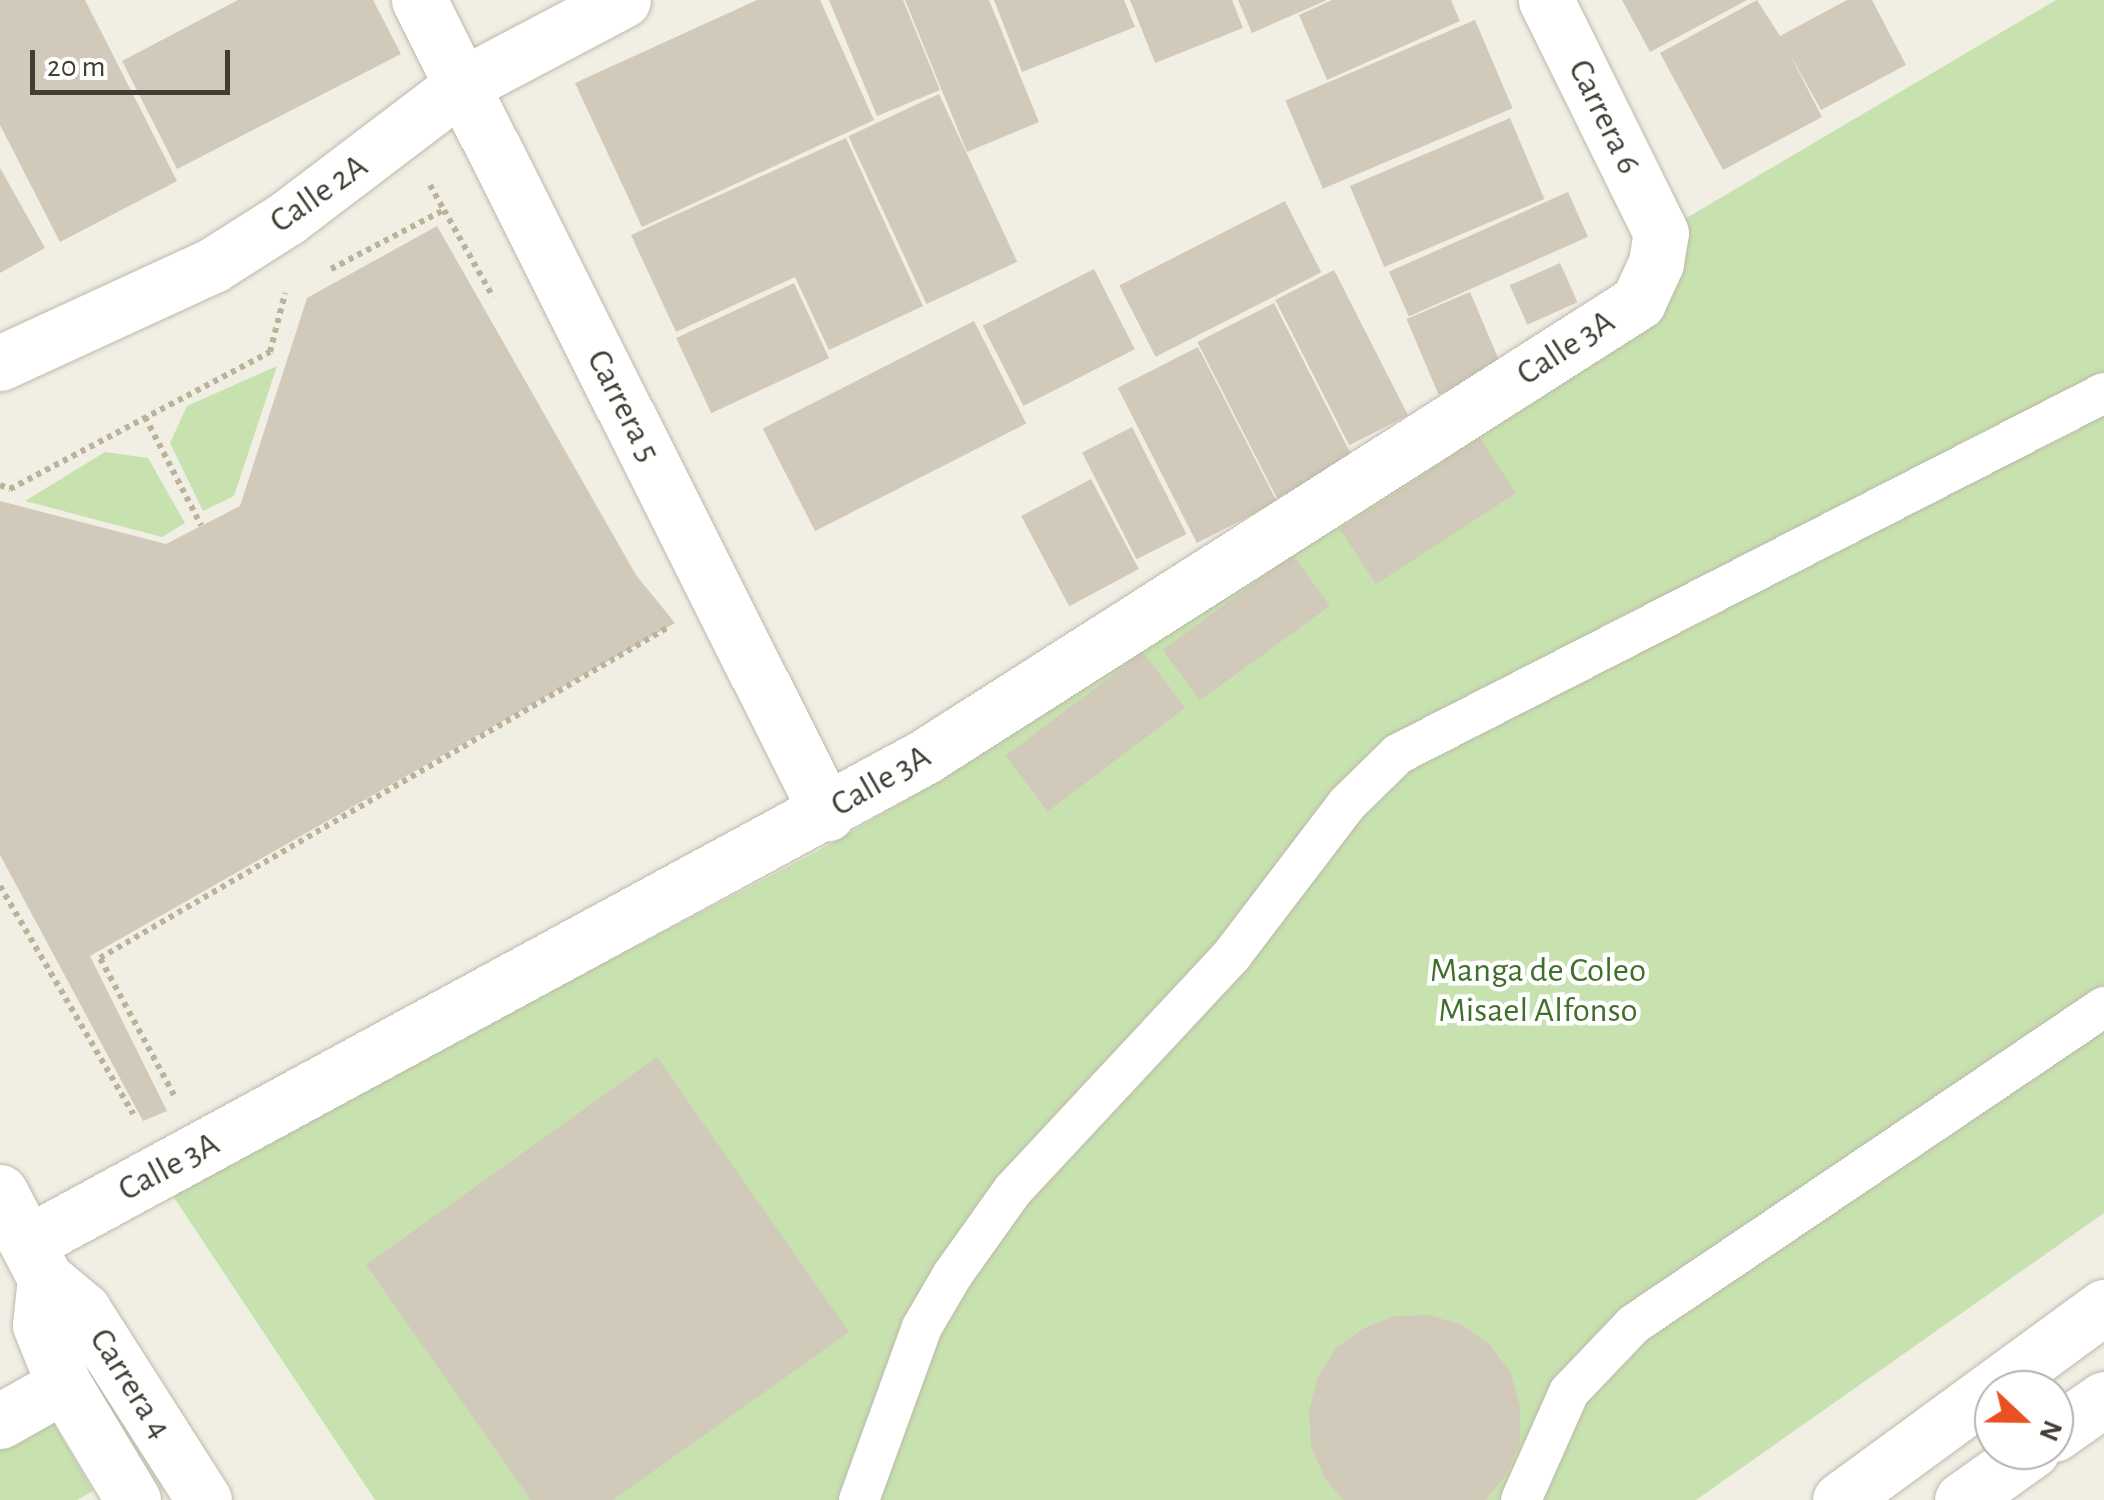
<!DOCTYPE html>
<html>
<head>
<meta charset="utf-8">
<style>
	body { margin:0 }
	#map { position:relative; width:2104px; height:1500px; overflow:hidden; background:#f1eee4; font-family:"Alegreya Sans",sans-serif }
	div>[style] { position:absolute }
	.green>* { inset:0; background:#c7e2af }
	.building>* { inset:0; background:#d1caba; transform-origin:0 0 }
	.path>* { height:6px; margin-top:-3px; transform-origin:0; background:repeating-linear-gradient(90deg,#bcb29a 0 5px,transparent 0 10px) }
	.roads { filter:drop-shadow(0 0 2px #beb9aa) drop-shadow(0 0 2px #beb9aa) }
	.lane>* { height:40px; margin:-20px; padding:0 20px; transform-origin:20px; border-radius:20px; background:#fff }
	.street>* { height:55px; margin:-27.5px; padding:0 27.5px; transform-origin:27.5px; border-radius:27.5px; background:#fff }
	span { translate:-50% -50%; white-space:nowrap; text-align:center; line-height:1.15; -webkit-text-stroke:9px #fff; paint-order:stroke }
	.street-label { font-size:35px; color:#423e34 }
	.park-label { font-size:35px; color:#406f2c }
	.north { position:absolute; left:1974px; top:1370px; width:100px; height:100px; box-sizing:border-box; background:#fff; border:2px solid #b3b2ae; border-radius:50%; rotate:112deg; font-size:28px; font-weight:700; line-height:40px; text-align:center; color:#423e34 }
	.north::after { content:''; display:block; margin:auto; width:35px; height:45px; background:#ea5021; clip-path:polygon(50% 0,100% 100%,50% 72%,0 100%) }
	.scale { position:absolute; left:30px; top:50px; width:200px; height:45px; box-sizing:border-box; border:5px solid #423e34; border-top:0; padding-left:12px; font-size:30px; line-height:35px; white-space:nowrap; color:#423e34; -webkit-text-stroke:8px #fff; paint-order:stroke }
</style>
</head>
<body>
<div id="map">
	<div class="green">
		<div style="clip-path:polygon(2056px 0,2104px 0,2104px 1213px,1696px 1500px,375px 1500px,169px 1190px,816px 852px,942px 779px,1645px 309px,1678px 223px)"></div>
		<div style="clip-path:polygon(277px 366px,234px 496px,203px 511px,170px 443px,187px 406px)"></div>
		<div style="clip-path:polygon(105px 452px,148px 458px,185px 523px,162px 537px,25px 501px)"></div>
		<div style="clip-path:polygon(51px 1418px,93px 1491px,77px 1500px,0 1500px,0 1448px)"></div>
	</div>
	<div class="building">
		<div style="clip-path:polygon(0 0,85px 0,177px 181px,60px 242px,0 125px)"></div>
		<div style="clip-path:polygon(238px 0,373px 0,401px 54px,177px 169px,122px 61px)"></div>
		<div style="clip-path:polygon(757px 0,820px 0,874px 120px,642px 227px,575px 83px)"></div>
		<div style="clip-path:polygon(829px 0,903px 0,940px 90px,877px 116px)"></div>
		<div style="clip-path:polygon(905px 0,989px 0,1039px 122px,967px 152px)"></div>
		<div style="clip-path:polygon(994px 0,1124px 0,1135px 27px,1022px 72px)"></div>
		<div style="clip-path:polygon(1130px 0,1232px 0,1243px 28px,1155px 63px)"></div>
		<div style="clip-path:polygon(1238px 0,1327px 0,1252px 33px)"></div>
		<div style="clip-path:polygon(1332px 0,1451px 0,1460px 21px,1327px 80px,1299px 15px)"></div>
		<div style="clip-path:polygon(1622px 0,1747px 0,1650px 52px)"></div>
		<div style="clip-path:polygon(1757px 0,1780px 36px,1847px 0,1872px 0,1906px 65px,1821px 110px,1788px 51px,1822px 117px,1723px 170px,1660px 53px)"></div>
		<div style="left:1475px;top:20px;width:96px;height:206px;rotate:67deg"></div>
		<div style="left:939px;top:94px;width:185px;height:100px;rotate:65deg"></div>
		<div style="left:1510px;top:118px;width:88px;height:174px;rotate:67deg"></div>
		<div style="clip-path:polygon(846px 138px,923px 306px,829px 350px,795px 277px,676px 332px,631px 235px)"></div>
		<div style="clip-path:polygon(0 168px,45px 248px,0 273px)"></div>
		<div style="left:1568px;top:192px;width:49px;height:196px;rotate:66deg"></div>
		<div style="left:1285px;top:201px;width:80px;height:186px;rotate:63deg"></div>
		<div style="clip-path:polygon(437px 226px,636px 575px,675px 623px,90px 956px,167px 1111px,143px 1121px,0 855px,0 501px,166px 544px,240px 506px,307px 298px)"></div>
		<div style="left:1560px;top:263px;width:43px;height:55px;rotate:66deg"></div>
		<div style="left:1094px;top:269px;width:90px;height:125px;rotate:63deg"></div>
		<div style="left:1334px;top:270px;width:163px;height:66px;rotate:63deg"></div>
		<div style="left:794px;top:283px;width:83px;height:130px;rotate:65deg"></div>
		<div style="left:1470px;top:292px;width:82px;height:69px;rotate:67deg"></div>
		<div style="left:1274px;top:303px;width:176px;height:86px;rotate:63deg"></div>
		<div style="left:974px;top:321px;width:115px;height:237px;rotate:63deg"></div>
		<div style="left:1198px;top:347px;width:174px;height:90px;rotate:63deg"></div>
		<div style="left:1132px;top:427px;width:120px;height:56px;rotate:63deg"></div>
		<div style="left:1480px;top:438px;width:66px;height:167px;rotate:57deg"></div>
		<div style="left:1091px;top:479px;width:102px;height:79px;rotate:62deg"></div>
		<div style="left:1293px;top:555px;width:63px;height:161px;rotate:54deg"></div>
		<div style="left:1143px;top:652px;width:70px;height:172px;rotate:53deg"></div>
		<div style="clip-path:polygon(657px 1057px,849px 1332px,613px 1500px,531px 1500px,366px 1265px)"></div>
		<div style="clip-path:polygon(1429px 1315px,1462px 1325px,1489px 1344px,1510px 1371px,1520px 1405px,1520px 1442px,1506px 1475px,1485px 1500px,1344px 1500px,1325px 1479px,1311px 1446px,1309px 1411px,1318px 1377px,1336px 1348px,1364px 1328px,1395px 1316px)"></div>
	</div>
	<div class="path">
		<div style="left:430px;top:185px;width:29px;rotate:61deg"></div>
		<div style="left:331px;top:269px;width:127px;rotate:-27.6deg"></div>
		<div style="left:444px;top:210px;width:100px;rotate:60.6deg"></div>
		<div style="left:145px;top:417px;width:122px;rotate:62.6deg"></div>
		<div style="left:0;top:485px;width:11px;rotate:22deg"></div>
		<div style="left:10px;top:489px;width:294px;rotate:-27.8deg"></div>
		<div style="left:270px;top:352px;width:61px;rotate:-75.7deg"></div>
		<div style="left:0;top:886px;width:264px;rotate:59.7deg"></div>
		<div style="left:174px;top:1095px;width:156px;rotate:-118.4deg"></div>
		<div style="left:100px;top:958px;width:656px;rotate:-30.2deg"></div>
	</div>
	<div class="roads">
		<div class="lane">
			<div style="left:859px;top:1500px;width:184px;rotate:-70deg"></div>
			<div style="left:922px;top:1327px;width:61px;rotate:-59.7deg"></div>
			<div style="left:953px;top:1274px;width:103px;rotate:-54.5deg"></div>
			<div style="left:1013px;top:1190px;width:321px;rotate:-47deg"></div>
			<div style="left:1232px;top:955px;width:190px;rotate:-52.7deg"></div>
			<div style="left:1347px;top:804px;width:71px;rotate:-44.4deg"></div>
			<div style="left:1398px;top:754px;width:793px;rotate:-27.08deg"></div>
			<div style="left:1521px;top:1500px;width:118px;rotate:-66deg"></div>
			<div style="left:1569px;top:1392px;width:94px;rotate:-46.3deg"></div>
			<div style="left:1634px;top:1324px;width:567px;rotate:-34deg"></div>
		</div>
		<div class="street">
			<div style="left:419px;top:0;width:910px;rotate:63.35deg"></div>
			<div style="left:0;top:363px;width:234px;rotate:-24.7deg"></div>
			<div style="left:213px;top:265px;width:88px;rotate:-32.4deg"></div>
			<div style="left:287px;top:218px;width:220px;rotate:-37.2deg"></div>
			<div style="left:462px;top:85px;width:182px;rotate:-27.8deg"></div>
			<div style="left:0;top:1192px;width:97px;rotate:62.4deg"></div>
			<div style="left:45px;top:1278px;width:50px;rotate:40.1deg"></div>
			<div style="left:83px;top:1310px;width:225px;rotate:57.5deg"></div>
			<div style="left:29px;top:1242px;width:1018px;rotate:-28.45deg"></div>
			<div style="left:924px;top:757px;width:847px;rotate:-32.51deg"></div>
			<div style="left:1638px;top:302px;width:43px;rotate:-65.2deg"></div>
			<div style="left:1656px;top:263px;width:30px;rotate:-81deg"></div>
			<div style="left:1661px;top:233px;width:260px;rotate:-116.3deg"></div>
			<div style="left:45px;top:1278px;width:47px;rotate:96.1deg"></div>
			<div style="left:40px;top:1325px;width:65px;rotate:68.2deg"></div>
			<div style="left:64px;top:1385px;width:134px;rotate:59deg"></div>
			<div style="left:0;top:1421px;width:73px;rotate:-29.4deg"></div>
			<div style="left:2054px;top:1434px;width:61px;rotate:-35deg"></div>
			<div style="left:1840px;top:1500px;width:327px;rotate:-36.2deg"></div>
			<div style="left:1962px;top:1500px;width:86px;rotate:-35.5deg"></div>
		</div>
	</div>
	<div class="street-label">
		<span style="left:1604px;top:117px;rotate:64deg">Carrera 6</span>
		<span style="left:319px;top:194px;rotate:-35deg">Calle 2A</span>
		<span style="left:1566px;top:348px;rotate:-33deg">Calle 3A</span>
		<span style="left:623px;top:406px;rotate:63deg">Carrera 5</span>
		<span style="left:881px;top:781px;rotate:-30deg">Calle 3A</span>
		<span style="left:169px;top:1167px;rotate:-28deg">Calle 3A</span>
		<span style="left:130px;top:1384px;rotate:58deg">Carrera 4</span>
	</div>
	<div class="park-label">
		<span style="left:1538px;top:991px">Manga de Coleo<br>Misael Alfonso</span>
	</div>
	<div class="north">N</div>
	<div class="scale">20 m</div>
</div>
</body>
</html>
